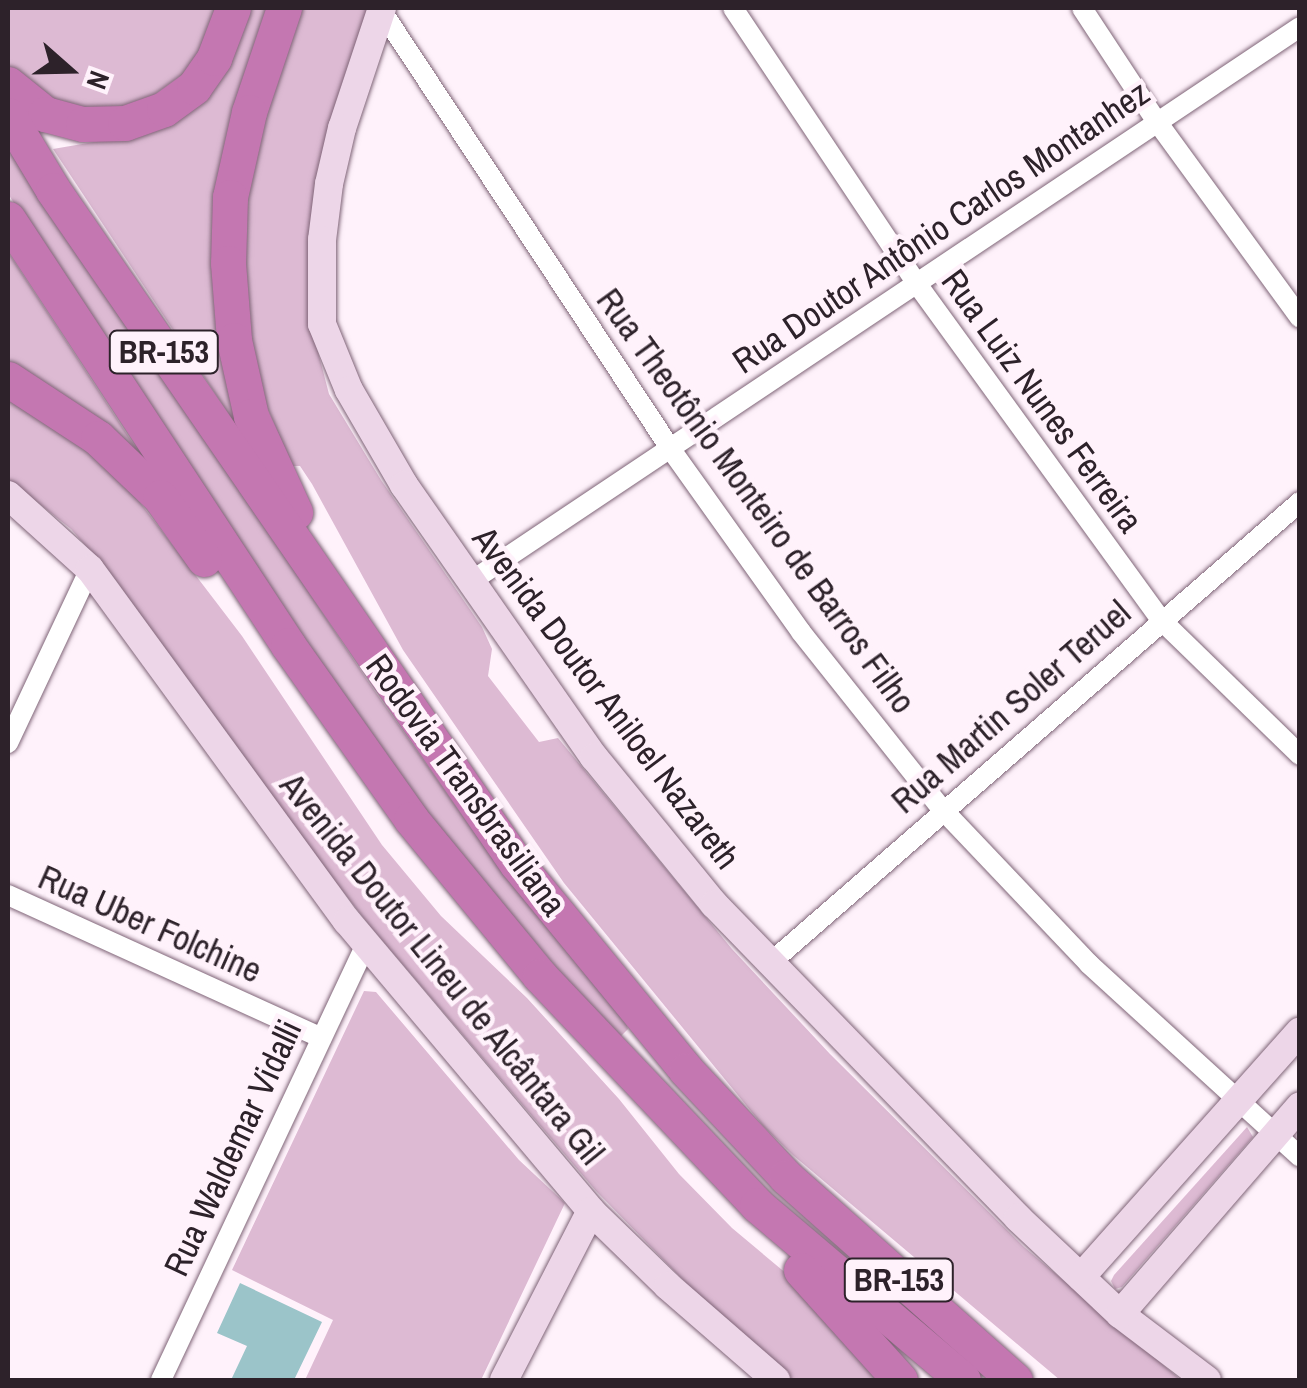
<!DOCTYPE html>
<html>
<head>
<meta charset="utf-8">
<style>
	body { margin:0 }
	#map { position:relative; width:1307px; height:1388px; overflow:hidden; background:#fff2fb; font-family:"Archivo Narrow",sans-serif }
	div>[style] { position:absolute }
	.green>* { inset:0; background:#ddbad3 }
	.building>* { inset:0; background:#9bc4c9 }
	.roads { filter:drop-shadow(0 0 2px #7f6477) drop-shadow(0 0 2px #7f6477) }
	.street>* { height:20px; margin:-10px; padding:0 10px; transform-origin:10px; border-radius:10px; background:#fff }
	.secondary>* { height:28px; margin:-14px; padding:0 14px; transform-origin:14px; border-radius:14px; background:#edd6e8 }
	.highway>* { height:35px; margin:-17.5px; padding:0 17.5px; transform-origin:17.5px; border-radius:17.5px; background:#c477b1 }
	span { translate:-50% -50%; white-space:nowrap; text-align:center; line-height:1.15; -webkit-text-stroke:9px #fff2fb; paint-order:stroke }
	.shield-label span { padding:2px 8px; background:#fff2fb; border:2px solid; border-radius:8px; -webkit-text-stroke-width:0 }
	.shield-label { font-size:32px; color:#2d222a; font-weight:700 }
	.street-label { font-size:35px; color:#2d222a }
	.frame { position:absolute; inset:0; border:10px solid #2d222a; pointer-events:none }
	.north { position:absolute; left:20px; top:20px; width:100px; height:100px; -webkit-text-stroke:8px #fff2fb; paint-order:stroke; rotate:110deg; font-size:28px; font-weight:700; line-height:40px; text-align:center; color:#2d222a }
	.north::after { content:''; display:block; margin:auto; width:35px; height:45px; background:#2d222a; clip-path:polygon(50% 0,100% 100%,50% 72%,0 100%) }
</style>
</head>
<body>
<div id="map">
	<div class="green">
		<div style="clip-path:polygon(8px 8px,219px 8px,193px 67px,134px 109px,92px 114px,44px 102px,8px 66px)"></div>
		<div style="clip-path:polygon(252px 8px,275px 8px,224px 165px,244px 437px,53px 149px,152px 132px,224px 69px)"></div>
		<div style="clip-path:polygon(290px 8px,369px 8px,315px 181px,308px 263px,311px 325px,329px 394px,381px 480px,482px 627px,492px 649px,488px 676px,539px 742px,558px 738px,732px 949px,830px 1054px,1024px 1247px,1181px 1380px,1060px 1380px,794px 1156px,764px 1127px,564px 883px,403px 650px,312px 484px,300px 466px,292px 466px,252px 371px,239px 205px)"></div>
		<div style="clip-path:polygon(8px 138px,367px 680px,476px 835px,626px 1023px,628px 1029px,617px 1040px,403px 785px,8px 194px)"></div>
		<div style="clip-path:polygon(8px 252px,151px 471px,8px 370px)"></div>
		<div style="clip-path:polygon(8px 393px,92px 453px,132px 492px,242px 636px,382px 845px,441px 916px,527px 998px,619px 1099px,679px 1174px,732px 1228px,812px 1295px,891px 1380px,793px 1380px,692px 1289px,596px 1191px,369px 925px,264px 790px,117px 582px,71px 529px,8px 479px)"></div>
		<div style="clip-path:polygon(364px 991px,376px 992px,519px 1160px,565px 1203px,481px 1380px,305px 1380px,333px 1320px,232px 1270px)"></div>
		<div style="clip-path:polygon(1247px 1127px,1253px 1137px,1122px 1287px,1115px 1289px,1111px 1281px,1114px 1275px)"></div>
	</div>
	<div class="building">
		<div style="clip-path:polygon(240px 1283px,322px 1322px,294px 1380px,231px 1380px,247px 1346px,217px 1333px)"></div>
	</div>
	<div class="roads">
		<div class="street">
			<div style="left:733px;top:8px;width:332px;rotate:56.3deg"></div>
			<div style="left:917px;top:284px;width:414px;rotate:54deg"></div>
			<div style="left:1160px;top:619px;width:195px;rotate:44.2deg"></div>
			<div style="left:1082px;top:8px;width:133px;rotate:56.7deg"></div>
			<div style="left:1155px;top:119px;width:246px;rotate:53.9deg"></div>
			<div style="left:381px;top:10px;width:528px;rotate:56.58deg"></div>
			<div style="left:672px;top:451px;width:222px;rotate:54.5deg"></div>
			<div style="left:801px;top:632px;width:226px;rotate:51.5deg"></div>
			<div style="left:942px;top:809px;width:214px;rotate:46.5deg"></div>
			<div style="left:1089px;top:964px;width:286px;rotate:42.4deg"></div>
			<div style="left:470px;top:582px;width:998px;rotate:-33.77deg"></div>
			<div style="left:8px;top:743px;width:192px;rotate:-64.8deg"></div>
			<div style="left:8px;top:895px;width:343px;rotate:24.5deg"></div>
			<div style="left:769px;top:964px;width:704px;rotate:-41.03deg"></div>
			<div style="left:161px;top:1380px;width:482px;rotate:-64.8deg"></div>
		</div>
		<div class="secondary">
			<div style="left:382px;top:8px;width:126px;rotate:108.4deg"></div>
			<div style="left:342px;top:128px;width:57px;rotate:103.1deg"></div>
			<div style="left:329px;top:184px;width:56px;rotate:97.1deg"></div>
			<div style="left:322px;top:240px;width:84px;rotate:90deg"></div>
			<div style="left:322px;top:324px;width:71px;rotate:67.8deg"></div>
			<div style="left:349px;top:390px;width:110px;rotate:59.9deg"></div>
			<div style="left:404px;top:485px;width:332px;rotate:55.1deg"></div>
			<div style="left:594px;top:757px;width:190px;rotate:50.8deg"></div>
			<div style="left:714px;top:904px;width:437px;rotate:45.9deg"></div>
			<div style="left:1018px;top:1218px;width:140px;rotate:43.3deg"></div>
			<div style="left:1120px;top:1314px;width:109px;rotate:37.2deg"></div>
			<div style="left:8px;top:495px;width:110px;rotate:42.1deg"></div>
			<div style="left:90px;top:569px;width:436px;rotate:53.9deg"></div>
			<div style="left:347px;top:921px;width:379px;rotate:49.9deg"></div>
			<div style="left:591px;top:1211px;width:107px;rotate:44.2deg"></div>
			<div style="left:668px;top:1286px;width:143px;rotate:41deg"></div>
			<div style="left:1081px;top:1277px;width:329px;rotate:-48.3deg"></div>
			<div style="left:1120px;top:1314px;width:275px;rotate:-49.1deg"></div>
			<div style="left:504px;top:1380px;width:190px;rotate:-62.8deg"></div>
		</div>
		<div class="highway">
			<div style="left:284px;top:8px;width:110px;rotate:108.6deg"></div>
			<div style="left:249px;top:112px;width:87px;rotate:102.6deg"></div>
			<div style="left:230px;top:197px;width:66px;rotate:91.7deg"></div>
			<div style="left:228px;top:263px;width:77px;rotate:85.5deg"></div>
			<div style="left:234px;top:340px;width:78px;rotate:77.4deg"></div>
			<div style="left:251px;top:416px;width:106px;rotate:65.4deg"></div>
			<div style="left:8px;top:84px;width:48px;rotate:39deg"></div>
			<div style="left:45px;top:114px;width:39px;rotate:15deg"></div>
			<div style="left:83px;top:124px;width:42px;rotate:-1.4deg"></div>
			<div style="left:125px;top:123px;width:41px;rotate:-19.7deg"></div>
			<div style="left:164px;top:109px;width:37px;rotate:-36deg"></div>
			<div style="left:194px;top:87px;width:35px;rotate:-55deg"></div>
			<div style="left:214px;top:58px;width:53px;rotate:-69.2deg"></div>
			<div style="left:8px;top:115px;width:87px;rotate:59deg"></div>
			<div style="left:53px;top:190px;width:818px;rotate:55.46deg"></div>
			<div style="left:517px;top:864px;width:266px;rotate:50.6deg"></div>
			<div style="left:686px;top:1070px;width:146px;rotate:46.9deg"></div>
			<div style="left:786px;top:1177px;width:306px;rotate:41.6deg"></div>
			<div style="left:8px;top:219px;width:510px;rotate:56.68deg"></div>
			<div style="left:288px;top:645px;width:213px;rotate:54.7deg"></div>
			<div style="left:411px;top:819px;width:203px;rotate:50.6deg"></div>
			<div style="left:540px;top:976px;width:315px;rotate:46.5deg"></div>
			<div style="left:757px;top:1205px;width:270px;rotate:40.3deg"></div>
			<div style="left:8px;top:379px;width:108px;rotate:33.2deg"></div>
			<div style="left:98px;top:438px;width:86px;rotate:43.6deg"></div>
			<div style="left:160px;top:497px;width:76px;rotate:54.6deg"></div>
			<div style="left:801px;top:1270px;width:148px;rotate:48deg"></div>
		</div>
	</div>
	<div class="shield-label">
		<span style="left:164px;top:352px">BR-153</span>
		<span style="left:899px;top:1280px">BR-153</span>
	</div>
	<div class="street-label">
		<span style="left:941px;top:227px;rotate:-34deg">Rua Doutor Antônio Carlos Montanhez</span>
		<span style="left:1042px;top:401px;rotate:54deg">Rua Luiz Nunes Ferreira</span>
		<span style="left:756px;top:501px;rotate:54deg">Rua Theotônio Monteiro de Barros Filho</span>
		<span style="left:606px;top:698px;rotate:53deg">Avenida Doutor Aniloel Nazareth</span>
		<span style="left:1011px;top:707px;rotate:-41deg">Rua Martin Soler Teruel</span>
		<span style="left:466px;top:785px;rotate:54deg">Rodovia Transbrasiliana</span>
		<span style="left:150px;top:924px;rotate:24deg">Rua Uber Folchine</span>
		<span style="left:442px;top:969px;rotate:51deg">Avenida Doutor Lineu de Alcântara Gil</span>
		<span style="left:233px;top:1148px;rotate:-65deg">Rua Waldemar Vidalli</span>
	</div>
	<div class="frame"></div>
	<div class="north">N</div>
</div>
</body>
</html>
